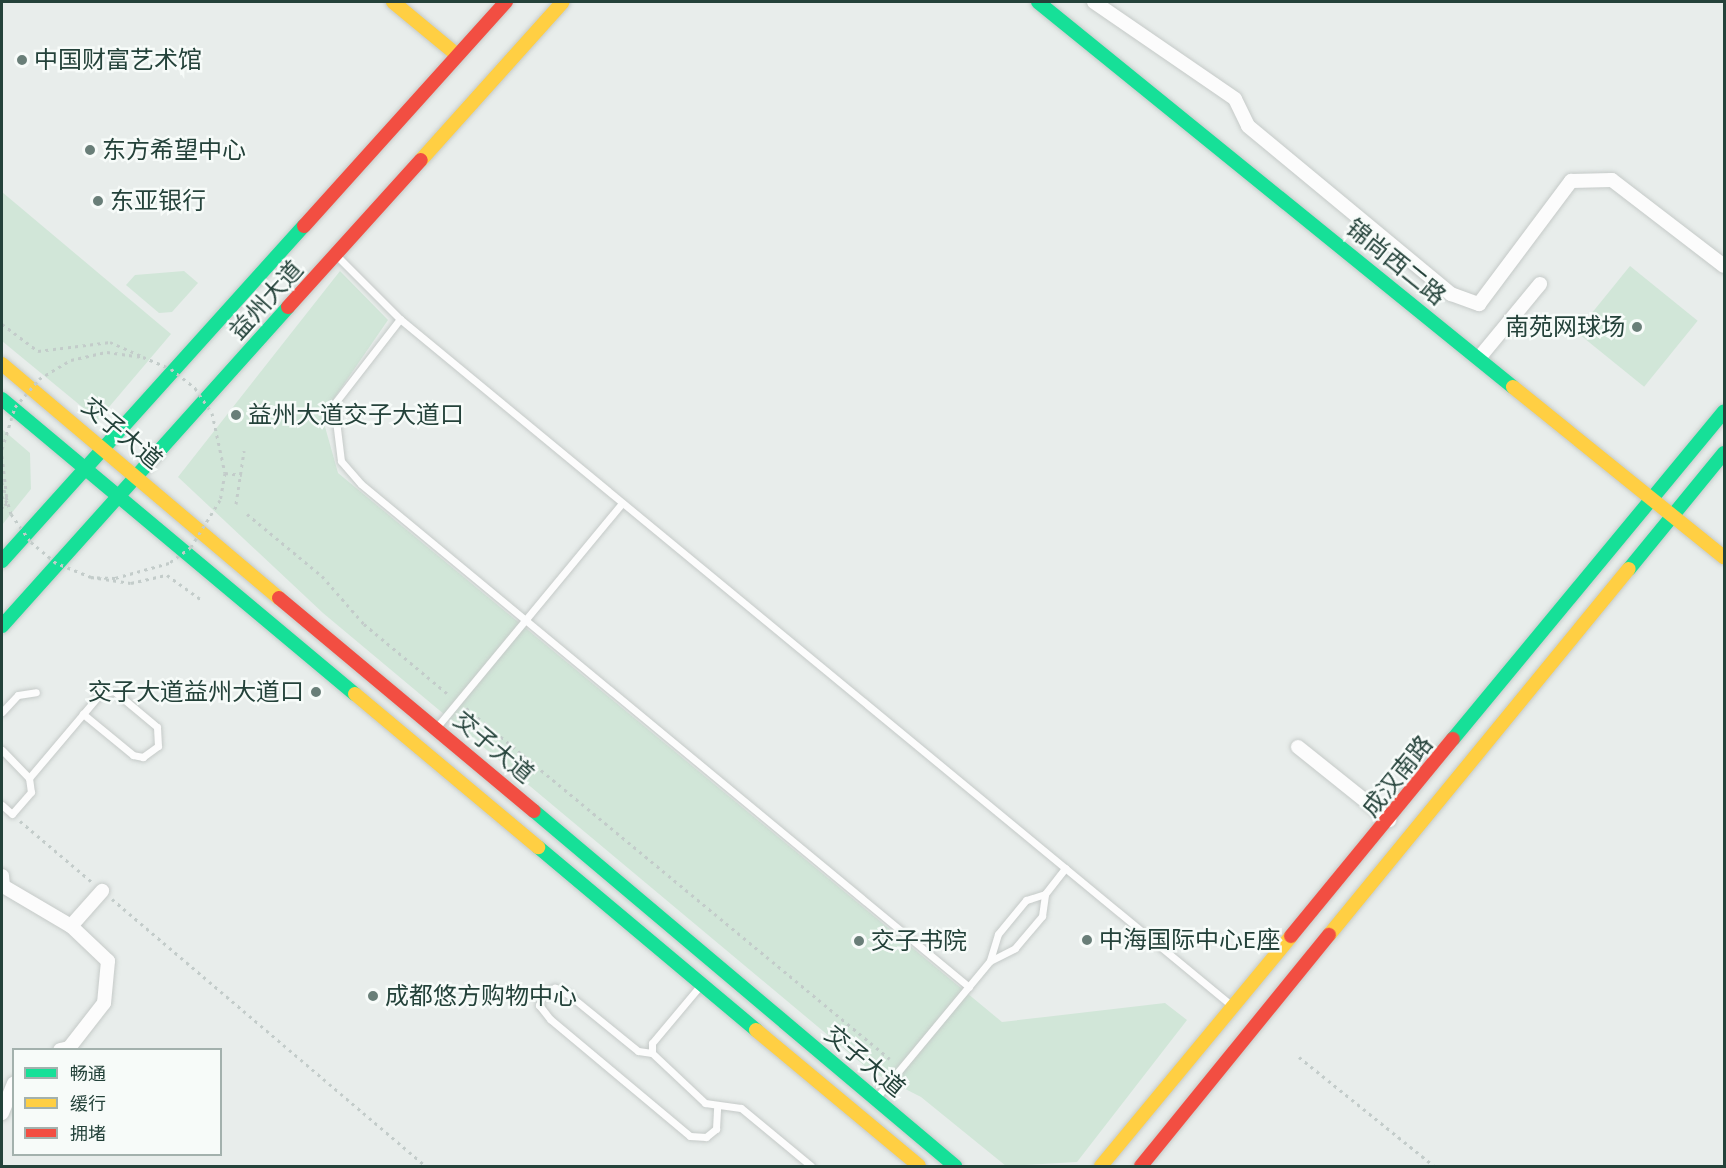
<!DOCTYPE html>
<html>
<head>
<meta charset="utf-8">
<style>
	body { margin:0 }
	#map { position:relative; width:1726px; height:1168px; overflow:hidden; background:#e8edeb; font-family:Jost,"Noto Sans SC",sans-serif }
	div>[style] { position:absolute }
	.green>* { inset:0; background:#d1e6d8; transform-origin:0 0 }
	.path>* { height:3px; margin-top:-1.5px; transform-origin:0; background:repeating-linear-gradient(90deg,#c3ccca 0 3px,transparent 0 7.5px) }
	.roads { filter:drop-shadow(0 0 2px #c5cac8) drop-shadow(0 0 2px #c5cac8) }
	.lane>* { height:7px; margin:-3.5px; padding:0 3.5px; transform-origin:3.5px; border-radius:3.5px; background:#fcfcfc }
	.street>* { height:14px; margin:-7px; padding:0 7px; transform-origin:7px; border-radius:7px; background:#fcfcfc }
	.fast>* { height:14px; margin:-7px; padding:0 7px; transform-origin:7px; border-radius:7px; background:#16e098 }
	.slow>* { height:14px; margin:-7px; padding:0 7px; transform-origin:7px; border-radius:7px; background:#ffcf43 }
	.jam>* { height:14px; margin:-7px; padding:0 7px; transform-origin:7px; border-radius:7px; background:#f24e42 }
	.path-bridge>* { height:3px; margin-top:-1.5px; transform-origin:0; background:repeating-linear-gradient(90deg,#c3ccca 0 3px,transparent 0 7.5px) }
	.dots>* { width:16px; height:16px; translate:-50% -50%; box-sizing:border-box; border:3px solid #f7fbf9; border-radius:50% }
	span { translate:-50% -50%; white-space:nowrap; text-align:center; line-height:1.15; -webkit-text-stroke:5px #f7fbf9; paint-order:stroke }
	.poi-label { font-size:24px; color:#24423a }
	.left { translate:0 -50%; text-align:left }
	.right { translate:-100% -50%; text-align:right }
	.street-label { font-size:24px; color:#24423a }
	.frame { position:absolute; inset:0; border:3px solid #24423a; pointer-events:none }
	.legend { position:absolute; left:12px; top:1048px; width:210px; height:108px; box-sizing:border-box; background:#f7fbf9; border:2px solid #a3b1ad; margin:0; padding:8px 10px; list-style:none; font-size:18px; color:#24423a }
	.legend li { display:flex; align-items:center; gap:12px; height:30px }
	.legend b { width:30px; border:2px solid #a3b1ad }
</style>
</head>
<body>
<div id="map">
	<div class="green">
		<div style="clip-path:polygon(2px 192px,171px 334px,98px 420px,2px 341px)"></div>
		<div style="left:1630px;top:266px;width:87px;height:85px;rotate:39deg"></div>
		<div style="clip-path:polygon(184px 271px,198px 283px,172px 312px,159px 313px,126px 285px,135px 275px)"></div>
		<div style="clip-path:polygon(340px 271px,388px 320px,322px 416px,338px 473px,1002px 1022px,1165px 1003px,1187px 1020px,1077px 1162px,1006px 1166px,921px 1097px,872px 1072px,323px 613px,178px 477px)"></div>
		<div style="clip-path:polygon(2px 429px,30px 453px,31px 489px,2px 525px)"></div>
	</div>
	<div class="path">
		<div style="left:2px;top:324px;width:45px;rotate:36.9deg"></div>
		<div style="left:38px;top:351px;width:73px;rotate:-7.1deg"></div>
		<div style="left:110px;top:342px;width:36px;rotate:24deg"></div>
		<div style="left:2px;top:456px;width:44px;rotate:83.5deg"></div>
		<div style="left:7px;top:500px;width:9px;rotate:122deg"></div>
		<div style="left:225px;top:473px;width:17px;rotate:7deg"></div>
		<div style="left:236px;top:504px;width:54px;rotate:-81.4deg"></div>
		<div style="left:247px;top:514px;width:97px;rotate:39.6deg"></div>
		<div style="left:322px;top:576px;width:64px;rotate:48.8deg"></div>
		<div style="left:364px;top:624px;width:111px;rotate:39.9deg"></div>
		<div style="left:91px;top:577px;width:40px;rotate:8.5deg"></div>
		<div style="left:131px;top:583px;width:37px;rotate:-13deg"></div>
		<div style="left:167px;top:575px;width:44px;rotate:35.8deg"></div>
		<div style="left:466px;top:708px;width:550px;rotate:39.62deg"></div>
		<div style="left:20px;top:821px;width:96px;rotate:40.3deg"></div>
		<div style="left:112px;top:899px;width:412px;rotate:40.4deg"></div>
		<div style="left:1299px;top:1057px;width:174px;rotate:38.9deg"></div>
	</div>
	<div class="roads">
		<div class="lane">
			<div style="left:338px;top:257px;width:88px;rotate:45deg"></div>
			<div style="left:400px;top:319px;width:108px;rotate:127.8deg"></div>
			<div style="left:334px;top:404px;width:57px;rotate:83deg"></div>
			<div style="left:341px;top:461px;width:30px;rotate:49deg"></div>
			<div style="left:361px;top:484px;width:789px;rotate:39.6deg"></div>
			<div style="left:400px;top:319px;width:1078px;rotate:39.54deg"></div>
			<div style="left:2px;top:712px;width:23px;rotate:-47deg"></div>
			<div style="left:18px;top:695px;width:18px;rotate:-9deg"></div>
			<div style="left:436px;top:728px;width:292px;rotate:-50.4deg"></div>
			<div style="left:2px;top:750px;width:39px;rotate:46deg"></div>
			<div style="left:29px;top:778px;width:14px;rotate:82deg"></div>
			<div style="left:31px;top:792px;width:29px;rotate:131deg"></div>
			<div style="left:12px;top:814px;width:13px;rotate:-138deg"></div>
			<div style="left:29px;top:778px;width:110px;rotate:-49.8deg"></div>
			<div style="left:100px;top:694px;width:14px;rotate:-12deg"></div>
			<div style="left:114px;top:691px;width:56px;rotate:39.9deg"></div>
			<div style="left:157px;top:727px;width:19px;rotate:87deg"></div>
			<div style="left:158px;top:746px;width:19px;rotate:144deg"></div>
			<div style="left:143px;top:757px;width:10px;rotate:-169deg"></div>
			<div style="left:133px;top:755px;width:65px;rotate:-140.6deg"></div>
			<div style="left:1045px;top:894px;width:33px;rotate:-52deg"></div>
			<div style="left:699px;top:987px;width:73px;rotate:130deg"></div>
			<div style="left:652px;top:1043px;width:10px;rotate:90deg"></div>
			<div style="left:652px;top:1053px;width:73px;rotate:43.3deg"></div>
			<div style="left:705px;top:1103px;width:36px;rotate:8deg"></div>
			<div style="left:741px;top:1108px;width:91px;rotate:39.6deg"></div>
			<div style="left:652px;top:1053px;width:14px;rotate:-172deg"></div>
			<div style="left:638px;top:1051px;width:89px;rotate:-140.9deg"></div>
			<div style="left:569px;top:995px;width:16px;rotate:-153deg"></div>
			<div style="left:555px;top:988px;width:13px;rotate:157deg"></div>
			<div style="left:543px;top:993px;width:13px;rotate:108deg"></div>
			<div style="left:539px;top:1005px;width:18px;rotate:52deg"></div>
			<div style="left:550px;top:1019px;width:182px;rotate:39.9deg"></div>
			<div style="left:690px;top:1136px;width:16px;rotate:4deg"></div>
			<div style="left:706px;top:1137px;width:13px;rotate:-39deg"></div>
			<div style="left:716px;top:1129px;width:22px;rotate:-87deg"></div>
			<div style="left:877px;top:1097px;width:177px;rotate:-50.3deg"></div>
			<div style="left:990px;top:961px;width:28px;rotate:-27deg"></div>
			<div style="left:1015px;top:948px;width:42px;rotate:-49.8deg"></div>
			<div style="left:1042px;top:916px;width:22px;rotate:-82deg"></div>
			<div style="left:1045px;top:894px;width:20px;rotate:162deg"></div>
			<div style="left:1026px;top:900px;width:44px;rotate:129.5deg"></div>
			<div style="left:998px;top:934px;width:28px;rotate:107deg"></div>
		</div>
		<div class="street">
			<div style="left:1094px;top:2px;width:171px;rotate:34.5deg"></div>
			<div style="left:1235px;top:99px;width:30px;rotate:64deg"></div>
			<div style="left:1248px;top:126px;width:264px;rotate:39.6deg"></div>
			<div style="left:1451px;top:294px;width:30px;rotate:20deg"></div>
			<div style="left:1479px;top:304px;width:154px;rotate:-53.2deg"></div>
			<div style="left:1571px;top:181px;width:41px;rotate:-1.4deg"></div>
			<div style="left:1612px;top:180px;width:141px;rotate:37.5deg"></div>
			<div style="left:1479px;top:358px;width:96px;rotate:-50.5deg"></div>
			<div style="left:1298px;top:747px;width:117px;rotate:38.7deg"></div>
			<div style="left:2px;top:876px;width:10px;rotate:84deg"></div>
			<div style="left:3px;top:886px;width:79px;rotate:30.5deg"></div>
			<div style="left:71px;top:926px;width:51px;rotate:43.4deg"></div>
			<div style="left:108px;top:961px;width:42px;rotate:95.4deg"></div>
			<div style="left:104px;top:1003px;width:57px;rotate:127.9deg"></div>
			<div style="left:69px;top:1048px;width:9px;rotate:167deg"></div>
			<div style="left:71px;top:926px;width:47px;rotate:-48.5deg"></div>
			<div style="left:2px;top:1113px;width:32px;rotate:-68deg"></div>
		</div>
		<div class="fast">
			<div style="left:1038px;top:2px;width:611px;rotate:39.03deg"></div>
			<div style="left:2px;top:399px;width:460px;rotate:39.9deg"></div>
			<div style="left:2px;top:561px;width:451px;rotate:-48deg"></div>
			<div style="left:1629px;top:569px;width:150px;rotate:-50.7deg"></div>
			<div style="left:2px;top:626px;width:428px;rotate:-48.1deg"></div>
			<div style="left:1453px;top:739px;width:425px;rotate:-50.4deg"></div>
			<div style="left:534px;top:811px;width:551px;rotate:40.14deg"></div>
			<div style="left:538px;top:847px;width:285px;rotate:40deg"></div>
		</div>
		<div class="slow">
			<div style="left:393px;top:2px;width:83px;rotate:39.6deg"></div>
			<div style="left:421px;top:160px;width:212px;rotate:-48.1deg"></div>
			<div style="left:2px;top:364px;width:363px;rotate:40.2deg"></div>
			<div style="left:1513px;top:387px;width:271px;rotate:38.9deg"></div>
			<div style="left:355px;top:694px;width:239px;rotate:39.9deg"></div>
			<div style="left:1329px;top:935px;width:473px;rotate:-50.7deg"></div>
			<div style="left:756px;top:1030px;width:212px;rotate:39.8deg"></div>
			<div style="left:1101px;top:1166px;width:298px;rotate:-50.4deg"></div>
		</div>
		<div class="jam">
			<div style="left:304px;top:226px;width:302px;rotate:-48deg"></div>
			<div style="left:288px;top:307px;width:198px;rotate:-47.9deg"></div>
			<div style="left:279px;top:598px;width:332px;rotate:39.9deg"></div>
			<div style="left:1291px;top:936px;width:255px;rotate:-50.6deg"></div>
			<div style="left:1141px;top:1166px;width:298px;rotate:-50.9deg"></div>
		</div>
	</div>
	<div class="path-bridge">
		<div style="left:2px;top:449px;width:44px;rotate:-72.8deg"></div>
		<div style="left:15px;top:407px;width:37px;rotate:-49deg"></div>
		<div style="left:39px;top:379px;width:37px;rotate:-31deg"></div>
		<div style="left:71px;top:360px;width:37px;rotate:-13deg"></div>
		<div style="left:107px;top:352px;width:36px;rotate:8deg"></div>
		<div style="left:143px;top:357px;width:30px;rotate:23deg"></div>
		<div style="left:171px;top:369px;width:31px;rotate:38deg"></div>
		<div style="left:195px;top:388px;width:30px;rotate:56deg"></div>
		<div style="left:212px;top:413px;width:61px;rotate:77.8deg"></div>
		<div style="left:225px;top:473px;width:27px;rotate:100deg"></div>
		<div style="left:220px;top:500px;width:55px;rotate:121.7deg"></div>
		<div style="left:191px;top:547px;width:27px;rotate:144deg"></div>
		<div style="left:169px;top:563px;width:56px;rotate:164.5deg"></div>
		<div style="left:115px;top:578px;width:24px;rotate:-178deg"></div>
		<div style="left:91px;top:577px;width:38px;rotate:-158deg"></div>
		<div style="left:56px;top:563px;width:34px;rotate:-140deg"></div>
		<div style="left:30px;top:541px;width:33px;rotate:-125deg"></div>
		<div style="left:11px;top:514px;width:33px;rotate:-106deg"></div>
		<div style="left:2px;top:496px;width:12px;rotate:66deg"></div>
	</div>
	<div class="dots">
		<div style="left:22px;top:60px;background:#697e78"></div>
		<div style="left:90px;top:150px;background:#697e78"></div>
		<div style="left:98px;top:201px;background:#697e78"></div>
		<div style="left:1637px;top:327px;background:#697e78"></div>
		<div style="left:236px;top:415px;background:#697e78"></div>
		<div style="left:316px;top:692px;background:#697e78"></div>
		<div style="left:1087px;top:940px;background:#697e78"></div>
		<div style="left:859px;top:941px;background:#697e78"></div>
		<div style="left:373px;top:996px;background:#697e78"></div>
	</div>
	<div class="poi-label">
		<span class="left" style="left:34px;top:60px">中国财富艺术馆</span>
		<span class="left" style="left:102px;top:150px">东方希望中心</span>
		<span class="left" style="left:110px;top:201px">东亚银行</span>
		<span class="right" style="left:1625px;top:327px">南苑网球场</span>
		<span class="left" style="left:248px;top:415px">益州大道交子大道口</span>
		<span class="right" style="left:304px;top:692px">交子大道益州大道口</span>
		<span class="left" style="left:1099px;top:940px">中海国际中心E座</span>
		<span class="left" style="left:871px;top:941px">交子书院</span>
		<span class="left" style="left:385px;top:996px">成都悠方购物中心</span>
	</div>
	<div class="street-label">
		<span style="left:1396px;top:262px;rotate:39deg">锦尚西二路</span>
		<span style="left:266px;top:300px;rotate:-48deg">益州大道</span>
		<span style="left:122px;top:433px;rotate:40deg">交子大道</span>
		<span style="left:494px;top:747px;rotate:40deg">交子大道</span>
		<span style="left:1397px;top:776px;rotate:-51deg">成汉南路</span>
		<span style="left:865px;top:1061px;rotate:40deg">交子大道</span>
	</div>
	<div class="frame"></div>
	<ul class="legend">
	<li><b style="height:8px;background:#16e098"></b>畅通</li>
	<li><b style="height:8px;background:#ffcf43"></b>缓行</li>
	<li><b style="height:8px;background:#f24e42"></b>拥堵</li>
	</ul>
</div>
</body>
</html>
